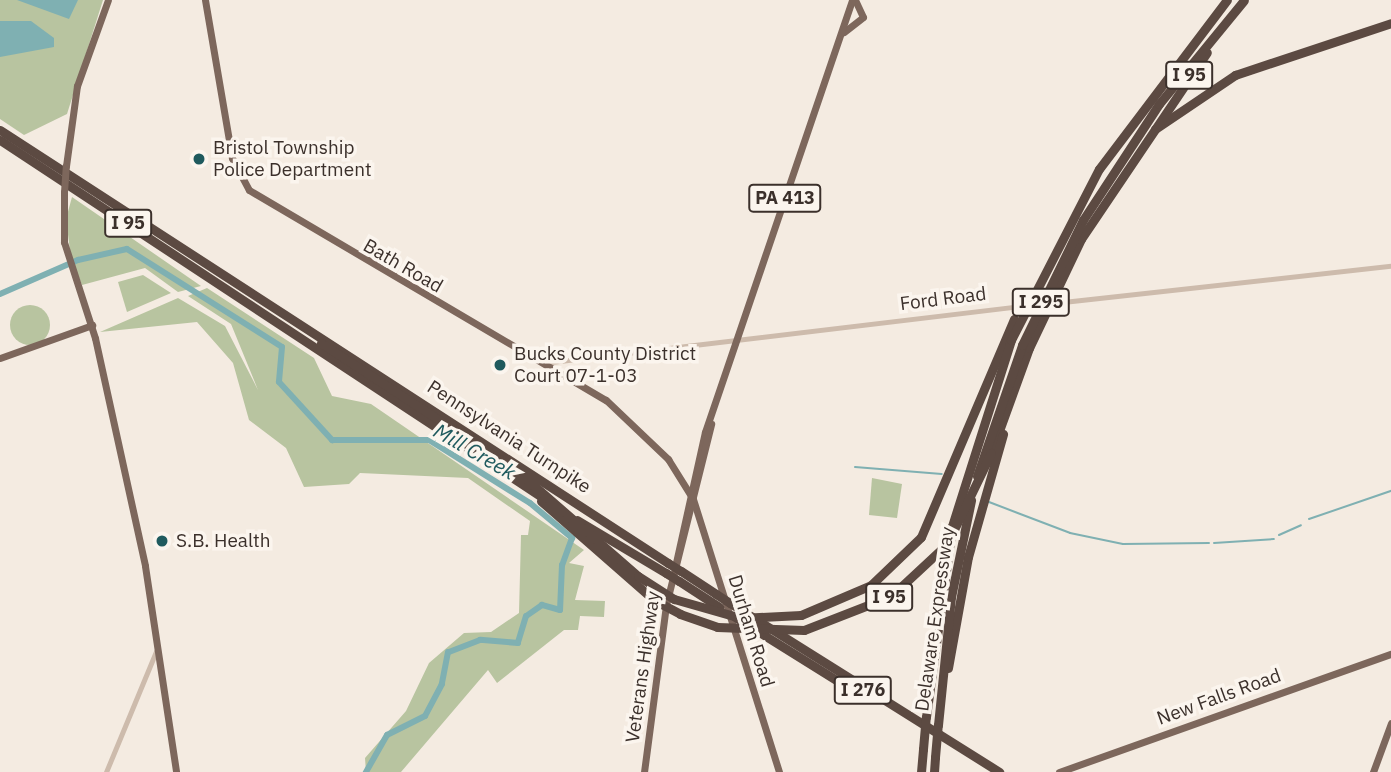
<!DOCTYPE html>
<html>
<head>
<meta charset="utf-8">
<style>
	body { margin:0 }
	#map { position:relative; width:1391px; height:772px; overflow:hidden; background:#f4ebe1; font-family:"IBM Plex Sans",sans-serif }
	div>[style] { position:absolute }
	.green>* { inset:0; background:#b8c4a0 }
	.round { border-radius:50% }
	.water>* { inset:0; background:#7fb0b2 }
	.stream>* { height:2px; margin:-1px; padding:0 1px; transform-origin:1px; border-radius:1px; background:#7fb0b2 }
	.river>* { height:6px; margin:-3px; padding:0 3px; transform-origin:3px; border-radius:3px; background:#7fb0b2 }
	.minor>* { height:5px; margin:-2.5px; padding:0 2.5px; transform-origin:2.5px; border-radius:2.5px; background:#cdbbac }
	.major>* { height:7px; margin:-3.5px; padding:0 3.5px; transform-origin:3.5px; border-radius:3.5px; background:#7d675c }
	.highway>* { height:9px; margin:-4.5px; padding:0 4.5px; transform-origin:4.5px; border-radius:4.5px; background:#5c4a42 }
	.minor-bridge>* { height:5px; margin:-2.5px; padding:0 2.5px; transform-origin:2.5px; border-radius:2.5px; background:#cdbbac }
	.major-bridge>* { height:7px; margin:-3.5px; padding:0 3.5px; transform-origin:3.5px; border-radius:3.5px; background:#7d675c }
	.highway-bridge>* { height:9px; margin:-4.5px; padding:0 4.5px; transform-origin:4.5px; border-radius:4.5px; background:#5c4a42 }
	.dots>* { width:19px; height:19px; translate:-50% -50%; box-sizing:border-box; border:4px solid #fbf5ee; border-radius:50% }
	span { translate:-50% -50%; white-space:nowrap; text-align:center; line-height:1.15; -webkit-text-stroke:7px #fbf5ee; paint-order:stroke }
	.shield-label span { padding:2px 5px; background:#fbf5ee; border:2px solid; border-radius:5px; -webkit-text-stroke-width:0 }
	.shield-label { font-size:18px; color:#3b302b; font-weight:700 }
	.poi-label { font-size:19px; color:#3b302b }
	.left { translate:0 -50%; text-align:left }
	.street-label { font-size:19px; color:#3b302b }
	.water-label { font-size:21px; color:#1f5a5e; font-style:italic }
</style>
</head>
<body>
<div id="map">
	<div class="green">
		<div style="clip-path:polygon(0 0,103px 0,67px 114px,24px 135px,0 119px)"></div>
		<div style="clip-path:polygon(72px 197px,201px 286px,178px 292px,145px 268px,82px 285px,71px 258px,66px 219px)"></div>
		<div style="clip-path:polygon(143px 275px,171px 293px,127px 312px,118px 282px)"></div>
		<div style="clip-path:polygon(207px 288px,314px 358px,332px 396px,371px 404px,584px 550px,569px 563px,584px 566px,575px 600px,605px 601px,604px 617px,580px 616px,578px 630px,564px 630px,497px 683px,488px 670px,401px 772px,366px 772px,365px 758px,406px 711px,429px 663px,464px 633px,491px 632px,519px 613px,521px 535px,528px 535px,530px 521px,468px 478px,360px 473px,349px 484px,304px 487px,286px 448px,249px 420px,233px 363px,197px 322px,100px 332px,178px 298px,225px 326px,258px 390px,231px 324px,188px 296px)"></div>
		<div class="round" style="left:10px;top:305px;width:40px;height:40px"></div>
		<div style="clip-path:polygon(872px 478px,902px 484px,897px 518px,869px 515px)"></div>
	</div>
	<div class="water">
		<div style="clip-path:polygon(17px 0,78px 0,69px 19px)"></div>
		<div style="clip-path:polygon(0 21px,31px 21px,54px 38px,54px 47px,0 57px)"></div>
	</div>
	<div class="stream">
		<div style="left:855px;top:467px;width:87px;rotate:4.6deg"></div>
		<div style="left:989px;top:502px;width:87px;rotate:20.9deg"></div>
		<div style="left:1070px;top:533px;width:54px;rotate:11.7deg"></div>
		<div style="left:1123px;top:544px;width:86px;rotate:-0.7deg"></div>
		<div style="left:1309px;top:519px;width:87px;rotate:-18.9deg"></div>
		<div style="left:1279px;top:535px;width:24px;rotate:-24deg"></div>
		<div style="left:1214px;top:543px;width:60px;rotate:-3.8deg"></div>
	</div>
	<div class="river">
		<div style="left:0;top:294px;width:85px;rotate:-23.6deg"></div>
		<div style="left:78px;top:260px;width:50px;rotate:-12.7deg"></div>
		<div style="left:127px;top:249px;width:183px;rotate:32.3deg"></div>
		<div style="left:282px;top:347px;width:35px;rotate:95deg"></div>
		<div style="left:279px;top:382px;width:79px;rotate:47.6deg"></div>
		<div style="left:332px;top:440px;width:97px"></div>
		<div style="left:429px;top:440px;width:119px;rotate:32deg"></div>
		<div style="left:530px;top:503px;width:55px;rotate:39.8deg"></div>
		<div style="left:572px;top:538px;width:29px;rotate:110deg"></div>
		<div style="left:562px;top:565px;width:45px;rotate:92.5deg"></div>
		<div style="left:560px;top:610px;width:19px;rotate:-164deg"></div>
		<div style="left:542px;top:605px;width:19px;rotate:145deg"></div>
		<div style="left:526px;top:616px;width:28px;rotate:107deg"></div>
		<div style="left:518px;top:643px;width:38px;rotate:-175deg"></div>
		<div style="left:480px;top:640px;width:34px;rotate:159deg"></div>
		<div style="left:448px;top:652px;width:33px;rotate:101deg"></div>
		<div style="left:442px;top:684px;width:36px;rotate:118deg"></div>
		<div style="left:425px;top:716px;width:42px;rotate:153.4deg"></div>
		<div style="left:387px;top:735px;width:43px;rotate:119.6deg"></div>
	</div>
	<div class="minor">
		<div style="left:1054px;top:303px;width:339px;rotate:-6.3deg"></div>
		<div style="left:543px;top:363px;width:476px;rotate:-6.8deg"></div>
		<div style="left:106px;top:772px;width:131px;rotate:-67.5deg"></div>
	</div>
	<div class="major">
		<div style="left:205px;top:0;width:160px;rotate:80.3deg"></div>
		<div style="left:232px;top:158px;width:36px;rotate:62deg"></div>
		<div style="left:249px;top:190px;width:414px;rotate:30.5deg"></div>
		<div style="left:606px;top:400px;width:86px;rotate:43.6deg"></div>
		<div style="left:668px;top:459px;width:47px;rotate:58deg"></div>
		<div style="left:693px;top:499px;width:286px;rotate:72.5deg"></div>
		<div style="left:844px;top:32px;width:24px;rotate:-38deg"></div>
		<div style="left:863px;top:17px;width:19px;rotate:-115deg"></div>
		<div style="left:66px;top:166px;width:81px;rotate:-82.2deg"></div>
		<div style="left:77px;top:86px;width:91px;rotate:-70.2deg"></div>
		<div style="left:64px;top:192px;width:50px;rotate:90deg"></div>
		<div style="left:64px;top:242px;width:101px;rotate:72.1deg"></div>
		<div style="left:95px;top:338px;width:233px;rotate:77.6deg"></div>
		<div style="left:145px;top:566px;width:208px;rotate:81.4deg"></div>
		<div style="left:0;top:358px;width:98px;rotate:-19.7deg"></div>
		<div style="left:675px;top:567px;width:138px;rotate:-77.5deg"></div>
		<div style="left:705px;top:432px;width:456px;rotate:-71.2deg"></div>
		<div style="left:644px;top:772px;width:168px;rotate:-82.5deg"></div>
		<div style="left:666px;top:605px;width:187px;rotate:-76deg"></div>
		<div style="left:1059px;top:772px;width:352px;rotate:-19.6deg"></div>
		<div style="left:1373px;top:772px;width:52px;rotate:-69.8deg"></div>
	</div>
	<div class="highway">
		<div style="left:1155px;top:129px;width:97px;rotate:-34deg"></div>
		<div style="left:1235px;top:75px;width:164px;rotate:-18.4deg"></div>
		<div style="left:0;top:130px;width:796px;rotate:32.95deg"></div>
		<div style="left:0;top:140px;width:656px;rotate:33.38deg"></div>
		<div style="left:321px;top:343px;width:233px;rotate:33.1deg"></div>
		<div style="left:991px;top:453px;width:112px;rotate:-70.1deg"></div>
		<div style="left:1029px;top:348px;width:121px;rotate:-64.5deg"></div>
		<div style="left:1081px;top:239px;width:225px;rotate:-56deg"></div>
		<div style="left:977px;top:476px;width:139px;rotate:-71deg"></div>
		<div style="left:1022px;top:345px;width:139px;rotate:-64deg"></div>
		<div style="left:1083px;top:220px;width:139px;rotate:-56.8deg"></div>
		<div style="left:1159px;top:104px;width:134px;rotate:-50.7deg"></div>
		<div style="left:541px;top:501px;width:150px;rotate:41.2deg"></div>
		<div style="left:577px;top:520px;width:104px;rotate:30.8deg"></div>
		<div style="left:681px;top:571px;width:42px;rotate:33.3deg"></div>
		<div style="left:679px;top:581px;width:48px;rotate:33deg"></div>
		<div style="left:730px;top:603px;width:318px;rotate:32.1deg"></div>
		<div style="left:680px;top:614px;width:39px;rotate:19deg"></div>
		<div style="left:801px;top:615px;width:76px;rotate:-23.2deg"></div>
		<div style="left:871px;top:585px;width:69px;rotate:-43.8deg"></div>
		<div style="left:921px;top:537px;width:237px;rotate:-66.9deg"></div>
		<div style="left:735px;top:617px;width:144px;rotate:31.9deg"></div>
		<div style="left:948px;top:668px;width:113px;rotate:-79.8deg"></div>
		<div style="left:968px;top:557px;width:128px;rotate:-74.1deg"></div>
		<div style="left:926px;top:717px;width:193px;rotate:-82.2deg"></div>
		<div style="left:952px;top:526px;width:195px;rotate:-72.4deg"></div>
		<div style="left:1011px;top:340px;width:192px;rotate:-62.8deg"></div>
		<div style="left:1099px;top:169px;width:212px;rotate:-52.9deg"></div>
		<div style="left:938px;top:725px;width:129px;rotate:-84.2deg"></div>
		<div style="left:951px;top:597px;width:99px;rotate:-78.3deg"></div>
		<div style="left:921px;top:772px;width:23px;rotate:-85deg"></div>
		<div style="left:934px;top:772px;width:15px;rotate:-86deg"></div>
	</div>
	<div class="minor-bridge">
		<div style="left:1016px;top:307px;width:38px;rotate:-6deg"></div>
	</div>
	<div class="major-bridge">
		<div style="left:64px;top:192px;width:26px;rotate:-86deg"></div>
	</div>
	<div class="highway-bridge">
		<div style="left:516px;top:470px;width:162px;rotate:41deg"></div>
		<div style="left:638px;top:576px;width:43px;rotate:32.6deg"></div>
		<div style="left:674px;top:599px;width:70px;rotate:15.8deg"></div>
		<div style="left:741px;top:618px;width:60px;rotate:-2.9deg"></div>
		<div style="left:668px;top:563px;width:15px;rotate:32deg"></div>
		<div style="left:666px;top:573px;width:15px;rotate:32deg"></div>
		<div style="left:716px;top:594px;width:17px;rotate:33deg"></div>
		<div style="left:654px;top:600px;width:30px;rotate:28deg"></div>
		<div style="left:717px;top:627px;width:87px;rotate:2deg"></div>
		<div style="left:804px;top:630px;width:93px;rotate:-21.3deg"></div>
		<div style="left:891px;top:596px;width:76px;rotate:-42.9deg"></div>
		<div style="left:947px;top:544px;width:101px;rotate:-64.2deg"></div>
		<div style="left:923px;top:749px;width:32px;rotate:-85deg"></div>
		<div style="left:935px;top:757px;width:32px;rotate:-85deg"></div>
	</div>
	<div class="dots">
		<div style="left:199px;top:159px;background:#1f5a5e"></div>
		<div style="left:500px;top:365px;background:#1f5a5e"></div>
		<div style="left:162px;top:541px;background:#1f5a5e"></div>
	</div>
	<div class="shield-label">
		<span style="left:1189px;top:75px">I 95</span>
		<span style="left:785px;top:198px">PA 413</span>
		<span style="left:128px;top:223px">I 95</span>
		<span style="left:1041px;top:302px">I 295</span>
		<span style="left:889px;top:597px">I 95</span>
		<span style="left:863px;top:690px">I 276</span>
	</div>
	<div class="poi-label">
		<span class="left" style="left:213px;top:159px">Bristol Township<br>Police Department</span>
		<span class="left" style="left:514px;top:365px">Bucks County District<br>Court 07-1-03</span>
		<span class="left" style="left:176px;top:541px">S.B. Health</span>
	</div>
	<div class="street-label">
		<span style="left:403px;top:266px;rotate:30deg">Bath Road</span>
		<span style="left:943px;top:299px;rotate:-7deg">Ford Road</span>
		<span style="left:509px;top:437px;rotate:33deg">Pennsylvania Turnpike</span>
		<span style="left:935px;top:619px;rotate:-82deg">Delaware Expressway</span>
		<span style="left:751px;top:631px;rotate:73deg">Durham Road</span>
		<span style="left:643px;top:667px;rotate:-82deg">Veterans Highway</span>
		<span style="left:1219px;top:697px;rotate:-20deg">New Falls Road</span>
	</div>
	<div class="water-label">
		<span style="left:475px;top:451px;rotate:30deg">Mill Creek</span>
	</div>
</div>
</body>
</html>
